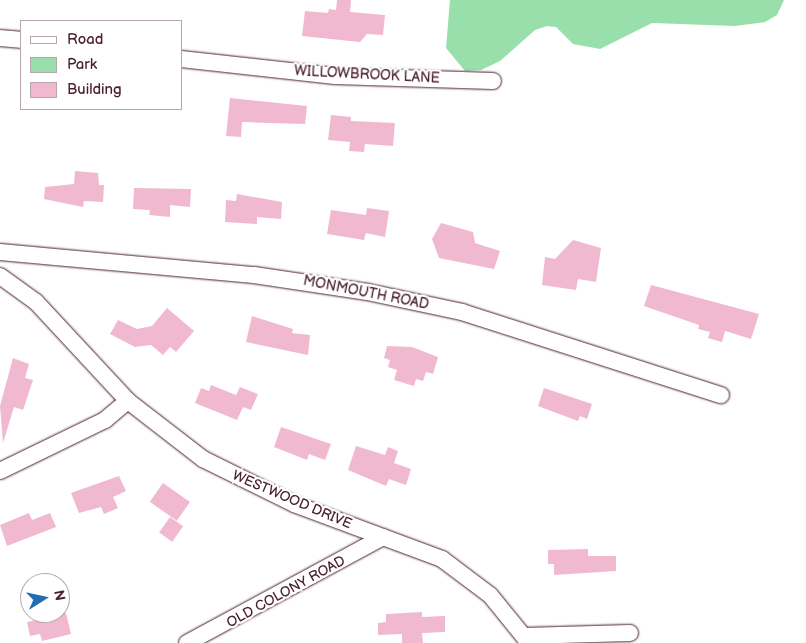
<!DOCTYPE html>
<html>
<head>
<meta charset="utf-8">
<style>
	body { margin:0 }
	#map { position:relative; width:806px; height:643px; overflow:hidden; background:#fff; font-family:"Balsamiq Sans",sans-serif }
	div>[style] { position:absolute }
	.green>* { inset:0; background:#99dfac }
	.building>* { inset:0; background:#f0b9d0; transform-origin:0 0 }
	.roads { filter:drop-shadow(0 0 1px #4a1f2b) drop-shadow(0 0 1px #4a1f2b) }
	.minor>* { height:16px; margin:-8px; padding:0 8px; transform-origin:8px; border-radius:8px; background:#fff }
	span { translate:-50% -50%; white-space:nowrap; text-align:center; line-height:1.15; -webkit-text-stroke:4.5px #fff; paint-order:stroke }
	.street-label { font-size:14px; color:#4a1f2b }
	.legend { position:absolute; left:20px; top:20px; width:162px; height:90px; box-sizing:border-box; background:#fff; border:1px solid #b7a5aa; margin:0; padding:6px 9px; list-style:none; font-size:15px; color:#4a1f2b }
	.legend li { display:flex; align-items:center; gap:10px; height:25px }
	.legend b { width:25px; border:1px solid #b7a5aa }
	.north { position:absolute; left:20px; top:573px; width:50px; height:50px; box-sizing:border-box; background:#fff; border:1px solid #b7a5aa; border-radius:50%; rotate:80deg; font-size:14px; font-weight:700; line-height:20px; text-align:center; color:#4a1f2b }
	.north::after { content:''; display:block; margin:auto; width:18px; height:22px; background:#1f6fb2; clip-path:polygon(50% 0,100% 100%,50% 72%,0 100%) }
</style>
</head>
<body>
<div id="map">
	<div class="green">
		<div style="clip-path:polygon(450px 0,784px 0,777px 15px,765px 22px,735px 26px,652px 23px,600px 49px,573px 44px,556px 27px,547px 26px,535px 30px,500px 61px,481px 70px,465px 71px,446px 48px)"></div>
	</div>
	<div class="building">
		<div style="clip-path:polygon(337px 0,351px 0,350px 12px,385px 15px,383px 35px,367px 34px,360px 42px,302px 36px,305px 11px,328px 13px,329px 9px,336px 10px)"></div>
		<div style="clip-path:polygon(230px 98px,307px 106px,305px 124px,242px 122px,241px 137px,226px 136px)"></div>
		<div style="clip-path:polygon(331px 115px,351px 117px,351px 121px,395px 123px,393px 146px,365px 144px,364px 152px,349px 151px,350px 142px,328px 140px)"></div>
		<div style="clip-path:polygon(75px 171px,98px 173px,99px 185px,104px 185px,103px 202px,84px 201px,83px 207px,44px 199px,45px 187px,74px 184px)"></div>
		<div style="clip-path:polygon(134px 188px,191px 189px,190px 207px,170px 205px,170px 217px,149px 215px,150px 210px,133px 209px)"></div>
		<div style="clip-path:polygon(237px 194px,282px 202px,281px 219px,257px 217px,257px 224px,225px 222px,226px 200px,236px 201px)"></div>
		<div style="clip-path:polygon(367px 208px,389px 211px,385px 237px,366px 233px,364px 240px,327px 234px,331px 210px,366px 215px)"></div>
		<div style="clip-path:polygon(441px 223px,473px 232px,475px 243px,500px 251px,494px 269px,439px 258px,432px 239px)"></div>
		<div style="clip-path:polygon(573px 240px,601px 248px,596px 282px,578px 279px,576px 290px,542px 285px,545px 257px,555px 259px)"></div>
		<div style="clip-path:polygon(651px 285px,759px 314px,751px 339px,725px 331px,722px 342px,708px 338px,710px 332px,698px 329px,699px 325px,644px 306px)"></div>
		<div style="clip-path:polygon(167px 308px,194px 331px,176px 352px,170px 347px,163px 355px,151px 345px,135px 347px,110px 334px,118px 320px,137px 329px,152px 326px)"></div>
		<div style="clip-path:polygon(252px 316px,293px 329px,292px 333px,310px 335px,308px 355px,246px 342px)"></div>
		<div style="clip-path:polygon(387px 346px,412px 347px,438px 357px,433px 374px,426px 372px,423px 381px,416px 379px,414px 386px,394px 380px,397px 370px,388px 367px,390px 360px,384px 358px)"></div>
		<div style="clip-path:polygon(13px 358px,29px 364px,25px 378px,33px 380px,23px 410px,14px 407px,3px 443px,0 406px)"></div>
		<div style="clip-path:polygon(211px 385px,236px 395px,240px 387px,258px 394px,251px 410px,243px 407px,237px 420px,195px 403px,201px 388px,209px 391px)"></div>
		<div style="clip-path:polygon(544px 388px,592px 404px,587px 419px,580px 416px,578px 421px,538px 406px)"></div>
		<div style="clip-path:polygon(281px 427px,331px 444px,325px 460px,309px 454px,307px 460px,274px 447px)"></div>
		<div style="clip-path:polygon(356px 446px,385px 455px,388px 447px,398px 451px,394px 463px,411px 469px,406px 485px,389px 479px,386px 486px,348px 470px)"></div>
		<div style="clip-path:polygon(119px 476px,126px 491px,113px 497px,118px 508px,104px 514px,101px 507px,79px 513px,71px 493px)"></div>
		<div style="left:163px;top:483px;width:33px;height:23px;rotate:35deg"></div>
		<div style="clip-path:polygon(29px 513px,32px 520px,50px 513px,56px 527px,7px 546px,0 525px)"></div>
		<div style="left:170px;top:517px;width:16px;height:19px;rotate:35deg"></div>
		<div style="clip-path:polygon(588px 549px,588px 556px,616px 556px,616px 571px,554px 575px,554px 564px,548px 564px,548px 550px)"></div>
		<div style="clip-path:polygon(422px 612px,422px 617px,445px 616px,445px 632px,422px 633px,423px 643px,402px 643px,402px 634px,378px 635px,378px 623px,386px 622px,386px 614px)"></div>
		<div style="clip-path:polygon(44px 613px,66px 613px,71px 634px,42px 641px,40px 634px,30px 636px,27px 622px,45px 618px)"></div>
	</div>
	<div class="roads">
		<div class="minor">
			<div style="left:0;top:38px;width:21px;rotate:5deg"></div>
			<div style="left:181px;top:59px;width:155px;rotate:6.3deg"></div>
			<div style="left:335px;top:76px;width:158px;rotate:1.8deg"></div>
			<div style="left:0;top:252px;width:255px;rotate:5.2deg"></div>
			<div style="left:254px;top:275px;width:115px;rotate:8.5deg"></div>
			<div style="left:368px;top:292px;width:96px;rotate:12deg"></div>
			<div style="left:462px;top:312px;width:272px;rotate:17.8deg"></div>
			<div style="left:0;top:276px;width:44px;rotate:35.8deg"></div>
			<div style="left:36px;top:302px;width:135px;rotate:47.1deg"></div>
			<div style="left:128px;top:401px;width:95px;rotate:37.7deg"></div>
			<div style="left:203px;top:459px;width:102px;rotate:26.3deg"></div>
			<div style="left:294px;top:504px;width:158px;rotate:20.4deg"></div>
			<div style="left:442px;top:559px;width:60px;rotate:36.9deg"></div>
			<div style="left:490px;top:595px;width:62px;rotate:50.9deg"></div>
			<div style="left:0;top:471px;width:117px;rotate:-25.9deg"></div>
			<div style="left:105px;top:420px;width:30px;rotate:-40deg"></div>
			<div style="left:524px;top:636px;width:106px;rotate:-1.6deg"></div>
			<div style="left:187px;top:643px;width:223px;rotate:-28.4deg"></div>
		</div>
	</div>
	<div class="street-label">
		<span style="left:367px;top:75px;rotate:3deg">WILLOWBROOK LANE</span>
		<span style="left:366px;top:293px;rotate:11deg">MONMOUTH ROAD</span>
		<span style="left:292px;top:500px;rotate:23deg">WESTWOOD DRIVE</span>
		<span style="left:286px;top:592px;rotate:-29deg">OLD COLONY ROAD</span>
	</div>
	<ul class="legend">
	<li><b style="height:6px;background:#fff"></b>Road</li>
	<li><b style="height:14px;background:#99dfac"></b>Park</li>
	<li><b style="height:14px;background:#f0b9d0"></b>Building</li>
	</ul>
	<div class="north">N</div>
</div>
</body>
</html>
